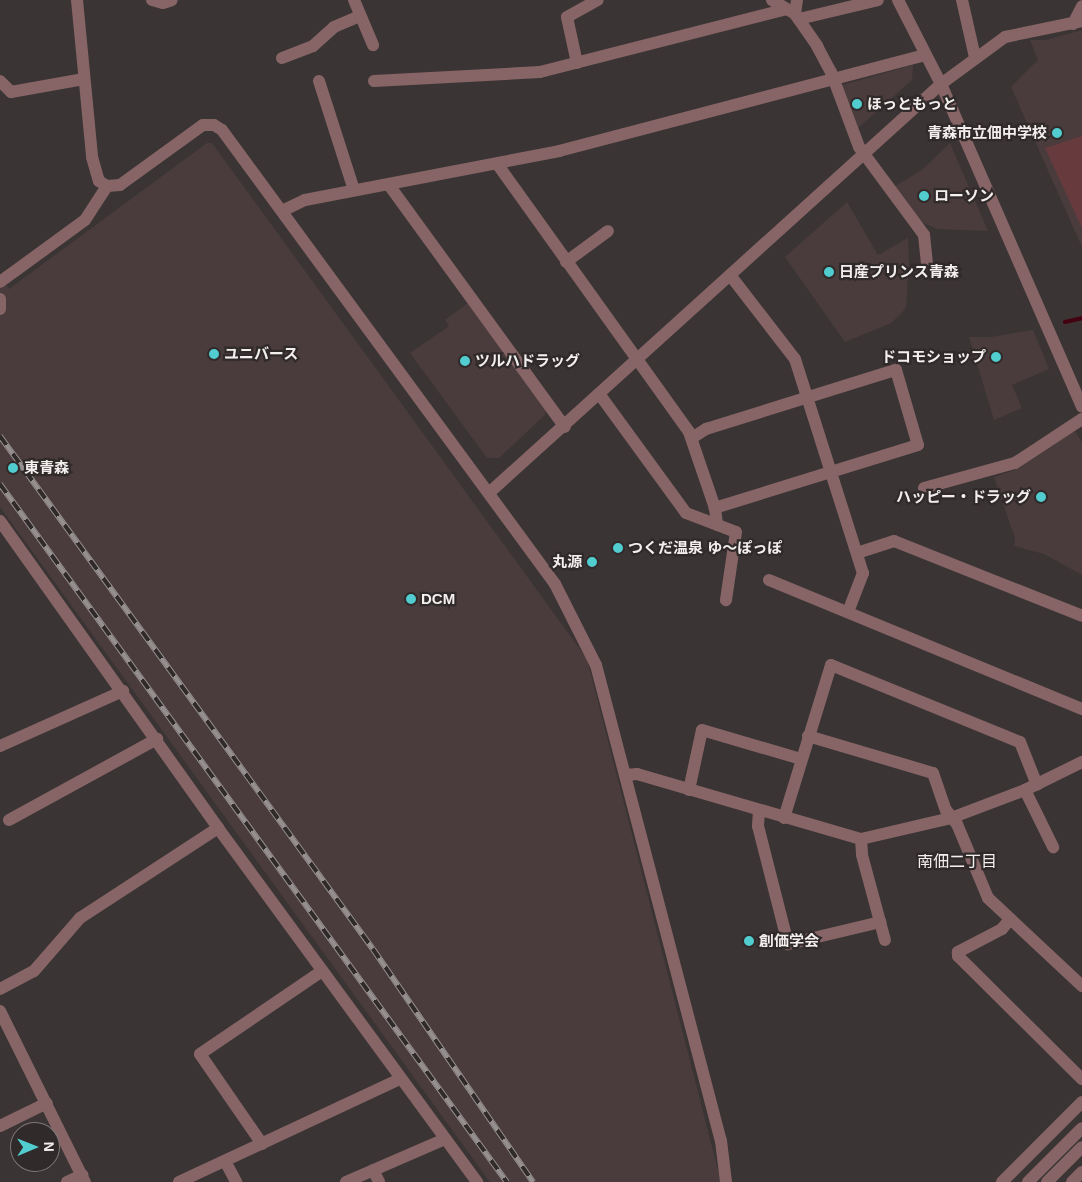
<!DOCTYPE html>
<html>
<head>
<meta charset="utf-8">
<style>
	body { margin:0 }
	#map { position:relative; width:1082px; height:1182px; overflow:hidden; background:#3b3434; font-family:Arial,"Noto Sans JP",sans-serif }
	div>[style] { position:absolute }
	.built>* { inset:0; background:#4a3c3c }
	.green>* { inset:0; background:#673b3d }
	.stream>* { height:4px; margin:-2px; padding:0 2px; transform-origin:2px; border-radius:2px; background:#44010f }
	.minor>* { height:12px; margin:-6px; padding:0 6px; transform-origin:6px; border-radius:6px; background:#876566 }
	.rail>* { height:5.5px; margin-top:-2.75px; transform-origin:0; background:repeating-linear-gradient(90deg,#302a2a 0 11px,#958f8f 0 22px); box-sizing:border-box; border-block:1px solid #958f8f }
	.dots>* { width:14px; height:14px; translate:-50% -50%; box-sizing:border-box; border:2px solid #302a2a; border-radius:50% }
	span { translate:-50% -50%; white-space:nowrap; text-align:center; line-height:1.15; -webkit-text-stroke:4.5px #302a2a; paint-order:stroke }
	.poi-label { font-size:15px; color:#f4efef; font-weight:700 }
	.left { translate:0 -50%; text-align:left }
	.right { translate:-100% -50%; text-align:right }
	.neighbourhood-label { font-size:16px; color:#f4efef }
	.north { position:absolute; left:10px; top:1122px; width:50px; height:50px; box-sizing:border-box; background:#302a2a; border:1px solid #7e7979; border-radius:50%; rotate:89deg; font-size:14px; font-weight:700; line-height:20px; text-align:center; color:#f4efef }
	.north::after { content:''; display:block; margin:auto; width:18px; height:22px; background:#52cdcf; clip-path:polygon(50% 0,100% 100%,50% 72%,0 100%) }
</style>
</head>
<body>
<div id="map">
	<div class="built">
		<div style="clip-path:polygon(1082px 30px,1082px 247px,1011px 87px,1038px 60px,1030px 40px,1046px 40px)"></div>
		<div style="clip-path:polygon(913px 65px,912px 80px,856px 130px,839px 86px)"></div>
		<div style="clip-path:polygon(207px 143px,212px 143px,587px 659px,721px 1182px,490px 1182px,0 507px,0 275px,9px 289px)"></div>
		<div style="clip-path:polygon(950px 143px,988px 231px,937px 229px,919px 221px,895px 186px,922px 170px)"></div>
		<div style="clip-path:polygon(847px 202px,878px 255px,908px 238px,909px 263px,906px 307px,901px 314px,891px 323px,845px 342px,785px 257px)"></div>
		<div style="clip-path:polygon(468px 303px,546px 409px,545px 415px,499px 458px,487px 458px,410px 353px,449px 326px,445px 320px)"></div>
		<div style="clip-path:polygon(1033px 330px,1049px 369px,1012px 385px,1022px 408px,994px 420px,969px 337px,991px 337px)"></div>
		<div style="clip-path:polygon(1074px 430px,1082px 442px,1082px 575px,1044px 554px,1014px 546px,1015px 538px,994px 477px,1014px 470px)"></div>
	</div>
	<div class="green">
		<div style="clip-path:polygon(1082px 136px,1082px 228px,1045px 148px)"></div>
	</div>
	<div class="stream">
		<div style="left:1065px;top:322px;width:17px;rotate:-13deg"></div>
	</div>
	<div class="minor">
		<div style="left:77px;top:0;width:158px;rotate:84.5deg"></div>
		<div style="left:92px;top:157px;width:25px;rotate:74deg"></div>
		<div style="left:99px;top:181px;width:9px;rotate:32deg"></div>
		<div style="left:107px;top:186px;width:13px;rotate:-4deg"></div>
		<div style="left:120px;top:185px;width:102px;rotate:-35.9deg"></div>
		<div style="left:203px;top:125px;width:11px"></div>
		<div style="left:214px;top:125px;width:9px;rotate:32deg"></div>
		<div style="left:222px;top:130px;width:563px;rotate:53.74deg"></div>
		<div style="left:555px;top:584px;width:91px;rotate:63.2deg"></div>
		<div style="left:596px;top:665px;width:492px;rotate:75.3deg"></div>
		<div style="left:721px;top:1141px;width:41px;rotate:83deg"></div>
		<div style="left:152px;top:0;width:11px;rotate:15deg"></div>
		<div style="left:163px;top:3px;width:9px;rotate:-18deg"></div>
		<div style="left:354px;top:0;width:49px;rotate:67.1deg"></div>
		<div style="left:772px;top:0;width:27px;rotate:31deg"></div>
		<div style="left:795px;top:14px;width:39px;rotate:55deg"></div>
		<div style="left:817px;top:46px;width:30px;rotate:62deg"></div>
		<div style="left:831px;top:72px;width:80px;rotate:69.5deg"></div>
		<div style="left:859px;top:147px;width:109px;rotate:53.5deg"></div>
		<div style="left:924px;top:235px;width:29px;rotate:84deg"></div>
		<div style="left:898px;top:0;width:94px;rotate:62.9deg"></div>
		<div style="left:941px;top:84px;width:352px;rotate:66.4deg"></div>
		<div style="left:962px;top:0;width:58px;rotate:77.2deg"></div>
		<div style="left:795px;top:14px;width:14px;rotate:-82deg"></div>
		<div style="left:799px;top:19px;width:81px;rotate:-13.5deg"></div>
		<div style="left:1073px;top:24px;width:20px;rotate:-63deg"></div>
		<div style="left:282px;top:58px;width:33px;rotate:-21deg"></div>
		<div style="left:313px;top:46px;width:28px;rotate:-42deg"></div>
		<div style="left:334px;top:27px;width:28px;rotate:-23deg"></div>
		<div style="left:577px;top:63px;width:47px;rotate:-102.3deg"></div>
		<div style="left:567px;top:17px;width:35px;rotate:-29deg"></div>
		<div style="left:0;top:81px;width:16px;rotate:45deg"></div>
		<div style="left:11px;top:92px;width:74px;rotate:-10.1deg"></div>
		<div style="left:319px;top:81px;width:114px;rotate:72.2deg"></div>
		<div style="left:374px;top:81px;width:166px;rotate:-3.1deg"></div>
		<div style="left:540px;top:72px;width:252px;rotate:-14.3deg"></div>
		<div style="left:498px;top:165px;width:328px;rotate:54.4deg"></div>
		<div style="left:689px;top:432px;width:80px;rotate:71.1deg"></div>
		<div style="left:715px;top:508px;width:17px;rotate:83deg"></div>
		<div style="left:389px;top:185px;width:299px;rotate:54deg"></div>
		<div style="left:282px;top:211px;width:25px;rotate:-26deg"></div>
		<div style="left:305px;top:200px;width:259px;rotate:-10.9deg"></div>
		<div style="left:559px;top:151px;width:378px;rotate:-14.7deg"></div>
		<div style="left:566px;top:262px;width:52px;rotate:-36.4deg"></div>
		<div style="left:730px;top:275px;width:106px;rotate:52.3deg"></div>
		<div style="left:795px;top:359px;width:225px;rotate:72.4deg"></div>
		<div style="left:863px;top:573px;width:42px;rotate:111deg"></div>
		<div style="left:0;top:282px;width:105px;rotate:-36.1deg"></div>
		<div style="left:85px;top:220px;width:40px;rotate:-57.1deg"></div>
		<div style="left:0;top:299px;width:10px;rotate:90deg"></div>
		<div style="left:600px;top:395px;width:146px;rotate:53.9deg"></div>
		<div style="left:686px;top:513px;width:53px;rotate:20.8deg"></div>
		<div style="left:736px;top:532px;width:69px;rotate:98.4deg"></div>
		<div style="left:692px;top:438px;width:17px;rotate:-33deg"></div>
		<div style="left:706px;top:429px;width:199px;rotate:-17.3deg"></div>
		<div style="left:896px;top:370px;width:78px;rotate:73.7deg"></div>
		<div style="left:918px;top:445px;width:213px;rotate:162.8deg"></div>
		<div style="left:924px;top:488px;width:94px;rotate:-15.4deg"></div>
		<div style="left:1015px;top:463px;width:80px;rotate:-33.3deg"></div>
		<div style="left:490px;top:492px;width:608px;rotate:-42.13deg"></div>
		<div style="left:941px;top:84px;width:79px;rotate:-36.3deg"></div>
		<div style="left:1005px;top:37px;width:79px;rotate:-11.7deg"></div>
		<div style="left:0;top:521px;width:377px;rotate:54.6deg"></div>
		<div style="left:218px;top:828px;width:439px;rotate:53.8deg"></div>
		<div style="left:857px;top:553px;width:39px;rotate:-18deg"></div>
		<div style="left:894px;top:541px;width:202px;rotate:21.7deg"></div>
		<div style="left:769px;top:580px;width:339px;rotate:22.4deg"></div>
		<div style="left:808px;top:736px;width:130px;rotate:16.5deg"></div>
		<div style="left:933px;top:773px;width:39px;rotate:71deg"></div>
		<div style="left:946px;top:810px;width:18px;rotate:52deg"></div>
		<div style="left:957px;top:824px;width:80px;rotate:67.3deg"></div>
		<div style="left:988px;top:898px;width:129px;rotate:43.1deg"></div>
		<div style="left:0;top:746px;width:135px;rotate:-24.1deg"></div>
		<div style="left:626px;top:775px;width:11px;rotate:-5deg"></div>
		<div style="left:637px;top:774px;width:233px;rotate:16.2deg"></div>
		<div style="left:861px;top:839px;width:92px;rotate:-13.1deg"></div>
		<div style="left:951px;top:818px;width:79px;rotate:-20.7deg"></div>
		<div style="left:1025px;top:790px;width:64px;rotate:-26.2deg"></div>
		<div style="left:689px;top:790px;width:61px;rotate:-77.8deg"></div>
		<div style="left:702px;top:730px;width:103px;rotate:16.3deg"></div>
		<div style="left:1025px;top:790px;width:64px;rotate:63.8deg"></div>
		<div style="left:759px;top:811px;width:15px;rotate:94deg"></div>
		<div style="left:758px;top:826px;width:122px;rotate:75.7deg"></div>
		<div style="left:788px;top:944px;width:95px;rotate:-13.4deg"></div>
		<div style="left:784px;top:818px;width:160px;rotate:-72.9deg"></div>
		<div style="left:831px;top:665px;width:204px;rotate:22.2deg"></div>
		<div style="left:1020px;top:742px;width:46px;rotate:68.4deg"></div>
		<div style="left:9px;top:820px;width:169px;rotate:-28.7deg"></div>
		<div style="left:861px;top:839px;width:16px;rotate:86deg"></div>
		<div style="left:862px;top:855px;width:88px;rotate:74.9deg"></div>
		<div style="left:1010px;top:919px;width:13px;rotate:129deg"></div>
		<div style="left:1002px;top:929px;width:50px;rotate:152.4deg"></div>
		<div style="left:958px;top:952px;width:4px;rotate:90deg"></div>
		<div style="left:958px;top:956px;width:175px;rotate:44.8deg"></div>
		<div style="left:0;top:989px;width:38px;rotate:-28deg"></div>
		<div style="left:34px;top:971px;width:70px;rotate:-49deg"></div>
		<div style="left:80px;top:918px;width:165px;rotate:-33.1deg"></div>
		<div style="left:0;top:1011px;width:191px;rotate:63.6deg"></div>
		<div style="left:0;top:1126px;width:52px;rotate:-26.1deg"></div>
		<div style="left:262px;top:1144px;width:109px;rotate:-124.6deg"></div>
		<div style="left:200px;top:1054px;width:148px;rotate:-34.2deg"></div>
		<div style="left:225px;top:1161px;width:24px;rotate:62deg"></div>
		<div style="left:373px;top:1170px;width:13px;rotate:63deg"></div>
		<div style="left:67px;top:1182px;width:17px;rotate:-25deg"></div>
		<div style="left:179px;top:1182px;width:244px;rotate:-25deg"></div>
		<div style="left:346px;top:1182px;width:108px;rotate:-23.5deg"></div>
		<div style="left:1002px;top:1182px;width:113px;rotate:-45deg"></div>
		<div style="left:1028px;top:1182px;width:76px;rotate:-45deg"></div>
		<div style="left:1047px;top:1182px;width:49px;rotate:-45deg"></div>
		<div style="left:1072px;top:1182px;width:14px;rotate:-45deg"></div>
	</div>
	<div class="rail">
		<div style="left:0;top:436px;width:634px;rotate:53.98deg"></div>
		<div style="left:373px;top:949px;width:283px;rotate:55.5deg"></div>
		<div style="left:0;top:484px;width:863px;rotate:54.01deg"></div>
	</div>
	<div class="dots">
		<div style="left:857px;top:104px;background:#52cdcf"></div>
		<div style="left:1057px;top:133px;background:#52cdcf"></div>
		<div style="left:924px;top:196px;background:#52cdcf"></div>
		<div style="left:829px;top:272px;background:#52cdcf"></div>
		<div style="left:214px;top:354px;background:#52cdcf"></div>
		<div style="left:996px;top:357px;background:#52cdcf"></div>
		<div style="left:465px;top:361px;background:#52cdcf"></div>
		<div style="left:13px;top:468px;background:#52cdcf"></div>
		<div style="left:1041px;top:497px;background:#52cdcf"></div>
		<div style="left:618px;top:548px;background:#52cdcf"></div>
		<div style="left:592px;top:562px;background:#52cdcf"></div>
		<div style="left:411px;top:599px;background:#52cdcf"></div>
		<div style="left:749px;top:941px;background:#52cdcf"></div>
	</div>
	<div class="poi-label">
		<span class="left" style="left:867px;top:104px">ほっともっと</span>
		<span class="right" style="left:1047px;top:133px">青森市立佃中学校</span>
		<span class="left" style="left:934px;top:196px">ローソン</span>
		<span class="left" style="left:839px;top:272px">日産プリンス青森</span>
		<span class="left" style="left:224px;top:354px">ユニバース</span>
		<span class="right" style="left:986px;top:357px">ドコモショップ</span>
		<span class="left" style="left:475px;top:361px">ツルハドラッグ</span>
		<span class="left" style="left:24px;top:468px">東青森</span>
		<span class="right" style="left:1031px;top:497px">ハッピー・ドラッグ</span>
		<span class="left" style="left:628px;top:548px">つくだ温泉 ゆ～ぽっぽ</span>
		<span class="right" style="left:582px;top:562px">丸源</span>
		<span class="left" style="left:421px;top:599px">DCM</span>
		<span class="left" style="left:759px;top:941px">創価学会</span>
	</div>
	<div class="neighbourhood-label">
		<span style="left:957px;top:862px">南佃二丁目</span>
	</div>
	<div class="north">N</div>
</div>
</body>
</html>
